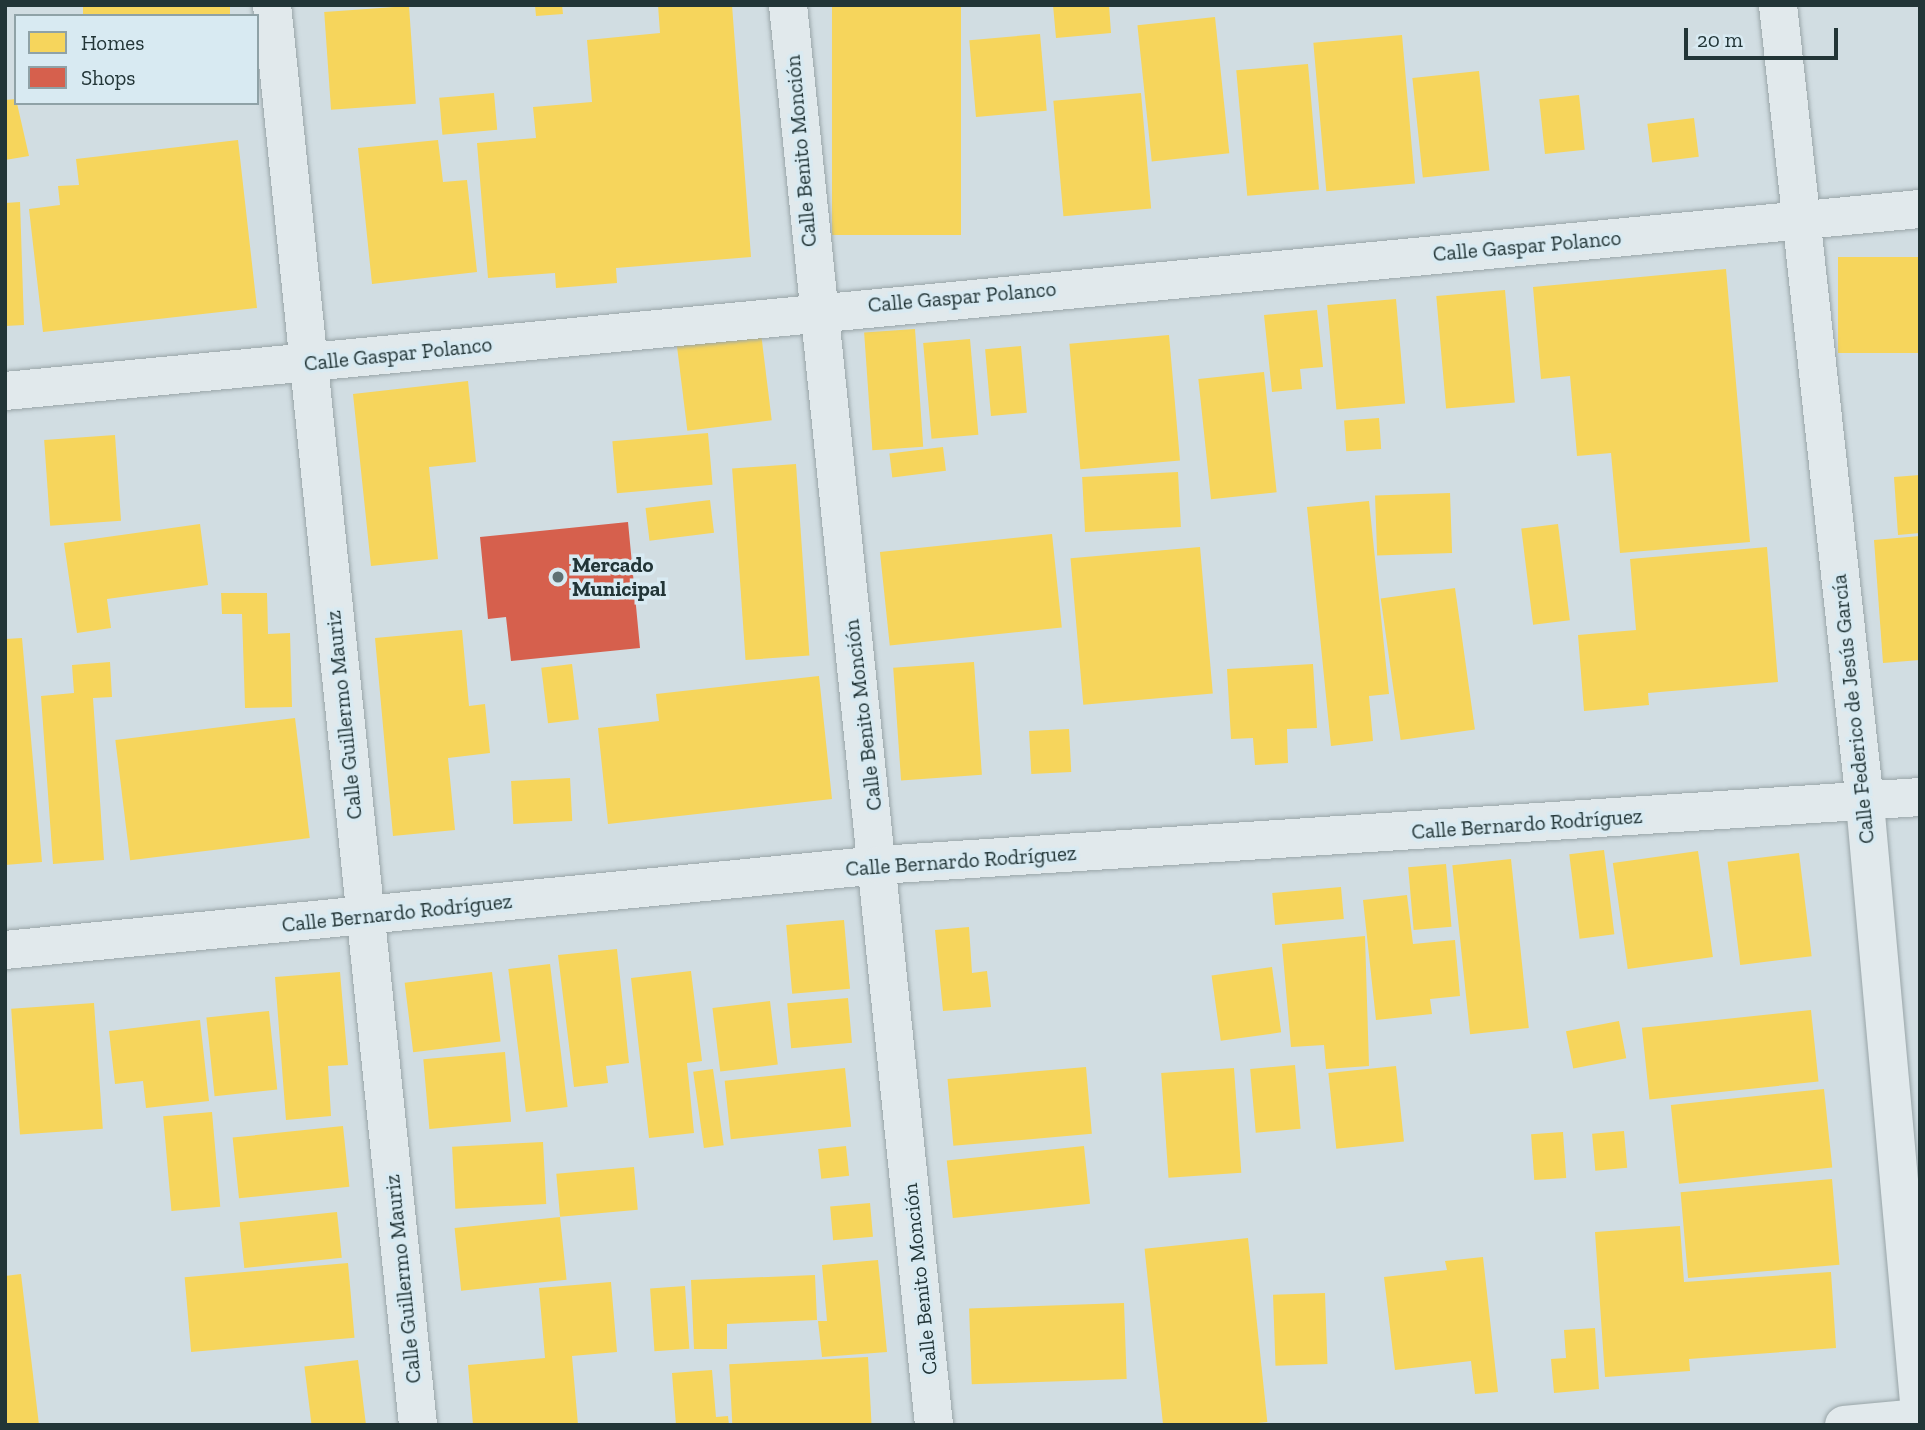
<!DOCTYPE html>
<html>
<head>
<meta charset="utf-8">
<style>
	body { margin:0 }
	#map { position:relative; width:1925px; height:1430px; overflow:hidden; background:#d1dde2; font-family:"Zilla Slab",serif }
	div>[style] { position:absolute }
	.homes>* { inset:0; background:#f6d55c; transform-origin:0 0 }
	.shops>* { inset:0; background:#d6604d }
	.roads { filter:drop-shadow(0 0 2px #99a5a8) drop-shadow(0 0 2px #99a5a8) }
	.minor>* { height:38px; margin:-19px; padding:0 19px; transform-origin:19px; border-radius:19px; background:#e1e9ec }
	.dots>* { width:19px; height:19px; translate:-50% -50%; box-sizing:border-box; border:4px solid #d8eaf2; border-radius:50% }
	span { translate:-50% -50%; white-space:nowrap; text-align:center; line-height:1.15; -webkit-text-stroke:7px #d8eaf2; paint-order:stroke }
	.street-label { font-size:21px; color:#223537 }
	.poi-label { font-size:21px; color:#223537; font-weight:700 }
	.left { translate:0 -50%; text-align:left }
	.frame { position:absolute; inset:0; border:7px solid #223537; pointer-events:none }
	.legend { position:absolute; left:14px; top:14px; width:245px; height:91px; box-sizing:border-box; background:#d8eaf2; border:2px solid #8fa2a7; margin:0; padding:9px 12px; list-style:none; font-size:21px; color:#223537 }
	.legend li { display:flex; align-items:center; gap:14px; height:35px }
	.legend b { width:35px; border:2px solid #8fa2a7 }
	.scale { position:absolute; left:1684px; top:28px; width:154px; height:32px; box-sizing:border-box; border:4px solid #223537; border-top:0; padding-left:9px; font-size:21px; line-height:24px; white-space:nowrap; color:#223537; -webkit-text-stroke:5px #d8eaf2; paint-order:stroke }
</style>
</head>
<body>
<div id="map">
	<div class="homes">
		<div style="left:83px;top:5px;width:147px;height:11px"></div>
		<div style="clip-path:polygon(535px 5px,562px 5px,563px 14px,536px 16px)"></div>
		<div style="clip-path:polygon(658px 5px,732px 5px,751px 257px,616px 268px,617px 283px,556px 288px,555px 273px,488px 278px,477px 143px,536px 138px,533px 107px,592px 102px,587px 40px,660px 33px)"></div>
		<div style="left:832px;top:5px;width:129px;height:230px"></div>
		<div style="clip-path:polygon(1053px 5px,1109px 5px,1111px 33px,1056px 38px)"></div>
		<div style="left:409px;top:6px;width:98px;height:85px;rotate:86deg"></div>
		<div style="left:1215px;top:17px;width:137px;height:78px;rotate:84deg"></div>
		<div style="left:1040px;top:34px;width:77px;height:71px;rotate:85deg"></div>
		<div style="left:1402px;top:35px;width:149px;height:89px;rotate:85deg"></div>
		<div style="left:1308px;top:64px;width:126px;height:72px;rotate:85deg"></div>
		<div style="left:1479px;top:71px;width:100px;height:67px;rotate:84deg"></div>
		<div style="left:494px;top:93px;width:37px;height:55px;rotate:85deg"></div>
		<div style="left:1141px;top:93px;width:116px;height:88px;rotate:85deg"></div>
		<div style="left:1579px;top:95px;width:55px;height:40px;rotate:84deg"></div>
		<div style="clip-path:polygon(16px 99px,29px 156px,5px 160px,5px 100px)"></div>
		<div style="left:1694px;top:118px;width:39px;height:47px;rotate:83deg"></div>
		<div style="clip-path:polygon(238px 140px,257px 308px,43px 332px,29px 209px,60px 205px,58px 186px,79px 185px,76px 159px)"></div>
		<div style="clip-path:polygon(438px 140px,443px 182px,467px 180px,477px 272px,372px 284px,358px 148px)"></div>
		<div style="clip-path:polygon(20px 202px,24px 325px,5px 326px,5px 203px)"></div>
		<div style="left:1920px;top:257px;width:96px;height:82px;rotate:90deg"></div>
		<div style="clip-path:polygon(1726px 269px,1750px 542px,1620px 553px,1611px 453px,1577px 456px,1570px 376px,1541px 379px,1533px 287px)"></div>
		<div style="left:1505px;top:290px;width:113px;height:69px;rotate:85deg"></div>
		<div style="left:1396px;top:299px;width:105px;height:69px;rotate:85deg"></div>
		<div style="clip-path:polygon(1317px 310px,1323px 367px,1300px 369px,1302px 389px,1272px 392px,1264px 315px)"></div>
		<div style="left:915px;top:329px;width:118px;height:51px;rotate:86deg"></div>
		<div style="left:761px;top:333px;width:88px;height:85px;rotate:83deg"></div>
		<div style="left:1169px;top:335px;width:126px;height:100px;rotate:85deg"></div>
		<div style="left:970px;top:339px;width:96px;height:47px;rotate:85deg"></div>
		<div style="left:1021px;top:346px;width:67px;height:36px;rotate:85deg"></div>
		<div style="left:1264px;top:372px;width:121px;height:66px;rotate:84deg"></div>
		<div style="clip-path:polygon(468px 381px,476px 462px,429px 467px,438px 559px,371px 566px,353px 394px)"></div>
		<div style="left:1379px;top:418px;width:31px;height:35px;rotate:86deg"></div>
		<div style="left:708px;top:433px;width:52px;height:96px;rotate:85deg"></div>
		<div style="left:115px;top:435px;width:86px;height:71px;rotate:86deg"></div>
		<div style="left:943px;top:447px;width:24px;height:54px;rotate:83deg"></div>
		<div style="left:796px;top:464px;width:192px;height:64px;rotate:86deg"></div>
		<div style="left:1178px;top:472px;width:55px;height:96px;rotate:87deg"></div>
		<div style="clip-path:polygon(1920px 475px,1920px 533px,1898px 535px,1894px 477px)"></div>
		<div style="left:1450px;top:493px;width:60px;height:75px;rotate:88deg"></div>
		<div style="left:710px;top:500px;width:33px;height:65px;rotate:83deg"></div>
		<div style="clip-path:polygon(1369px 501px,1389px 694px,1369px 696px,1373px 741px,1331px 746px,1307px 507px)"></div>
		<div style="clip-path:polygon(200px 524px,208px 585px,107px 599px,111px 628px,77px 633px,64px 543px)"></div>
		<div style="left:1558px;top:524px;width:97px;height:37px;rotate:83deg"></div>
		<div style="left:1052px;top:534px;width:94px;height:173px;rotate:84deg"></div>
		<div style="clip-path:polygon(1920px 536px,1920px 660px,1883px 663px,1874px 540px)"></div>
		<div style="left:1200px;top:547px;width:147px;height:130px;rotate:85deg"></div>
		<div style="clip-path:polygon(1767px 547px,1778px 682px,1648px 693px,1649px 705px,1584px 711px,1578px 635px,1636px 630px,1630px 559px)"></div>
		<div style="left:1455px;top:588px;width:143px;height:75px;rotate:82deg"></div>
		<div style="clip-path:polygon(221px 593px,267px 593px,268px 634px,290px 633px,292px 707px,245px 708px,242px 614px,222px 614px)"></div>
		<div style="clip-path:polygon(462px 630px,469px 706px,485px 704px,490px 753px,448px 758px,455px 830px,393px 836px,375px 638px)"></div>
		<div style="clip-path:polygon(22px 638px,42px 862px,5px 865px,5px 639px)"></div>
		<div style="clip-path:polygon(110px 662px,112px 697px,93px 698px,104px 860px,53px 864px,41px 696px,74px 693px,72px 665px)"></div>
		<div style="left:974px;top:662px;width:113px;height:81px;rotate:86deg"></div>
		<div style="left:572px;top:664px;width:56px;height:31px;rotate:83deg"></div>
		<div style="clip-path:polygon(1313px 664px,1317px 728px,1287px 729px,1288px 763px,1255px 765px,1253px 738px,1231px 739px,1227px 669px)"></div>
		<div style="clip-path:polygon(819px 676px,832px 799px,608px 824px,598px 728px,659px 721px,656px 694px)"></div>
		<div style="left:295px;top:718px;width:121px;height:181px;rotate:83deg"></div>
		<div style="left:1069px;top:729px;width:43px;height:40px;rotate:87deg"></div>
		<div style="left:570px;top:778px;width:43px;height:59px;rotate:87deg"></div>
		<div style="left:1604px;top:850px;width:85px;height:35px;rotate:83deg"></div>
		<div style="left:1698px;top:851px;width:107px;height:86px;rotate:82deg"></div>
		<div style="left:1799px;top:853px;width:104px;height:72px;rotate:83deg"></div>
		<div style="left:1511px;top:859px;width:170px;height:59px;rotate:84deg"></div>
		<div style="left:1446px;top:864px;width:63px;height:38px;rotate:85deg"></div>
		<div style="left:1341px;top:887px;width:32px;height:69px;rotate:85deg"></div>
		<div style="clip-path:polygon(1407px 895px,1413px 944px,1455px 940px,1460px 996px,1430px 999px,1432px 1014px,1376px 1020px,1363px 900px)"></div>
		<div style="left:844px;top:920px;width:69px;height:58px;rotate:85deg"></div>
		<div style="clip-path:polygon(969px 927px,972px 973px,987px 971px,991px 1007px,943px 1011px,935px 930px)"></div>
		<div style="clip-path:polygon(1365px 936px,1369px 1066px,1326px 1069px,1324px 1045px,1291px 1047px,1282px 944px)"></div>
		<div style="clip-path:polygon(617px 949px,629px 1063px,606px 1066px,608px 1083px,574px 1087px,558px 955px)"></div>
		<div style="left:550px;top:964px;width:144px;height:42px;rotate:83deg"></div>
		<div style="left:1272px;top:967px;width:66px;height:61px;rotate:82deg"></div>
		<div style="clip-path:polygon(691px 971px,702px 1061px,687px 1063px,694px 1133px,649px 1138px,631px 978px)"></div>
		<div style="clip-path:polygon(340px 972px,348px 1065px,328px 1066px,331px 1116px,286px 1120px,275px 977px)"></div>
		<div style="left:492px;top:972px;width:70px;height:88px;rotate:83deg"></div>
		<div style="left:848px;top:998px;width:45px;height:61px;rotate:85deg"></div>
		<div style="left:770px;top:1001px;width:64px;height:58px;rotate:83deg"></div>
		<div style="left:94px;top:1003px;width:126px;height:83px;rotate:86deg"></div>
		<div style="left:1811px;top:1010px;width:72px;height:170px;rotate:84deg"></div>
		<div style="left:269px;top:1011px;width:79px;height:63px;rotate:84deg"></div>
		<div style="clip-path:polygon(200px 1020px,209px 1101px,146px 1108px,143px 1081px,115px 1084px,109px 1031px)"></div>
		<div style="left:1619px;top:1021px;width:38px;height:54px;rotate:79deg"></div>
		<div style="left:505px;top:1052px;width:70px;height:82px;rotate:85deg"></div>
		<div style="left:1295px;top:1065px;width:64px;height:45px;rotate:85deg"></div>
		<div style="left:1396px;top:1066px;width:76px;height:68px;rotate:84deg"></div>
		<div style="left:1086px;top:1067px;width:67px;height:139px;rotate:85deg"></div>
		<div style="left:845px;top:1068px;width:59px;height:121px;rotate:84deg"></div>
		<div style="left:1234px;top:1068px;width:105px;height:73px;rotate:86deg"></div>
		<div style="left:713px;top:1069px;width:77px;height:20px;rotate:82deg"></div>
		<div style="left:1824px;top:1089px;width:79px;height:154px;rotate:84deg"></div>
		<div style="left:212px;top:1112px;width:95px;height:49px;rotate:85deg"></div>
		<div style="left:343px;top:1126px;width:61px;height:111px;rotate:84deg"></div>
		<div style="left:1624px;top:1131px;width:37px;height:32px;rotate:85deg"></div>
		<div style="left:1563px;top:1132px;width:46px;height:32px;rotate:86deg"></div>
		<div style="left:543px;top:1142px;width:62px;height:91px;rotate:87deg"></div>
		<div style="left:846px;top:1146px;width:30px;height:28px;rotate:84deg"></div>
		<div style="left:1084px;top:1146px;width:58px;height:138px;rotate:84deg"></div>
		<div style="left:634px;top:1167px;width:43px;height:78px;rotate:85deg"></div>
		<div style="left:1832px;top:1179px;width:86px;height:152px;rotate:85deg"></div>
		<div style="left:870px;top:1203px;width:34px;height:40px;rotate:85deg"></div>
		<div style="left:337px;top:1212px;width:46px;height:98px;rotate:84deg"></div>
		<div style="left:560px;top:1217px;width:63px;height:106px;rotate:84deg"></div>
		<div style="clip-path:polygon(1680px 1226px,1684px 1282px,1831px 1272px,1836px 1348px,1689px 1359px,1690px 1371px,1605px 1377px,1595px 1232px)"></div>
		<div style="left:1248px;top:1238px;width:185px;height:104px;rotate:84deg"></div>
		<div style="clip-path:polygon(1483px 1257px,1498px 1392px,1475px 1394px,1471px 1361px,1395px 1370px,1384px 1277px,1447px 1270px,1445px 1261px)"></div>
		<div style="clip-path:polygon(878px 1260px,887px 1352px,822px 1357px,818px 1321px,827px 1321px,822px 1265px)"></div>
		<div style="left:348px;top:1263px;width:75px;height:164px;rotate:85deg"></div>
		<div style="clip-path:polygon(21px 1274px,39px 1425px,5px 1425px,5px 1276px)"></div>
		<div style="clip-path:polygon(815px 1275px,817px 1320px,727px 1324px,727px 1349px,694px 1349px,691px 1280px)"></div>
		<div style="clip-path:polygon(611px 1282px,617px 1352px,572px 1356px,578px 1425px,473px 1425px,468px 1365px,545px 1358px,539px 1288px)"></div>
		<div style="left:685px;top:1286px;width:63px;height:35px;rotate:86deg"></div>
		<div style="left:1325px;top:1293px;width:71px;height:52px;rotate:88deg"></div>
		<div style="left:1124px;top:1303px;width:76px;height:155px;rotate:88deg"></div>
		<div style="clip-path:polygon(1595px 1328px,1599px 1389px,1554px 1393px,1551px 1359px,1566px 1358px,1564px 1330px)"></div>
		<div style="left:868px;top:1357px;width:68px;height:139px;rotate:87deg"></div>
		<div style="left:358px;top:1360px;width:65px;height:54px;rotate:83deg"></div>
		<div style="clip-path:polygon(712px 1370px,716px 1417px,728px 1416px,729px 1425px,676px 1425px,672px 1373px)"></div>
	</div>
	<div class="shops">
		<div style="clip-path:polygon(628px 522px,640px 648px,511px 661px,506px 617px,488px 619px,480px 537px)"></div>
	</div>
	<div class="roads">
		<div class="minor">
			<div style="left:272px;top:5px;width:1427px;rotate:84.13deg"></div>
			<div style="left:788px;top:5px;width:1427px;rotate:84.13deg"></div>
			<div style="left:1778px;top:5px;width:803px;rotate:83.78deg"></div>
			<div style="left:1865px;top:803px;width:612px;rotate:84.85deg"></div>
			<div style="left:5px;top:391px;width:1924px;rotate:-5.43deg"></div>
			<div style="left:5px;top:950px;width:879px;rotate:-5.55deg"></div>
			<div style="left:880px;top:865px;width:1042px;rotate:-3.74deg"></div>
			<div style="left:1844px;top:1425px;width:76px;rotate:-5.3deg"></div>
		</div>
	</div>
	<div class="dots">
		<div style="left:558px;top:577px;background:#5f7073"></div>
	</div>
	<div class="street-label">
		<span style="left:801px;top:151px;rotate:-95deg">Calle Benito Monción</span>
		<span style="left:1527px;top:246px;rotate:-5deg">Calle Gaspar Polanco</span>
		<span style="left:962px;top:297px;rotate:-5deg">Calle Gaspar Polanco</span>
		<span style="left:398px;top:354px;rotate:-6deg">Calle Gaspar Polanco</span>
		<span style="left:1853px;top:709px;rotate:-96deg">Calle Federico de Jesús García</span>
		<span style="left:344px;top:715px;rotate:-96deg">Calle Guillermo Mauriz</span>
		<span style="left:863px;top:715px;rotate:-97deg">Calle Benito Monción</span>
		<span style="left:1527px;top:824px;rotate:-4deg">Calle Bernardo Rodríguez</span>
		<span style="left:961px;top:861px;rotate:-4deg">Calle Bernardo Rodríguez</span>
		<span style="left:397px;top:913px;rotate:-6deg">Calle Bernardo Rodríguez</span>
		<span style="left:403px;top:1279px;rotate:-96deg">Calle Guillermo Mauriz</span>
		<span style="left:920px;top:1279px;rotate:-96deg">Calle Benito Monción</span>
	</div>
	<div class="poi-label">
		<span class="left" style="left:572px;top:577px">Mercado<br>Municipal</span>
	</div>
	<div class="frame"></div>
	<ul class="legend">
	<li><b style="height:19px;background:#f6d55c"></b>Homes</li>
	<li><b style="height:19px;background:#d6604d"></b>Shops</li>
	</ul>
	<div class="scale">20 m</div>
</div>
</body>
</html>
